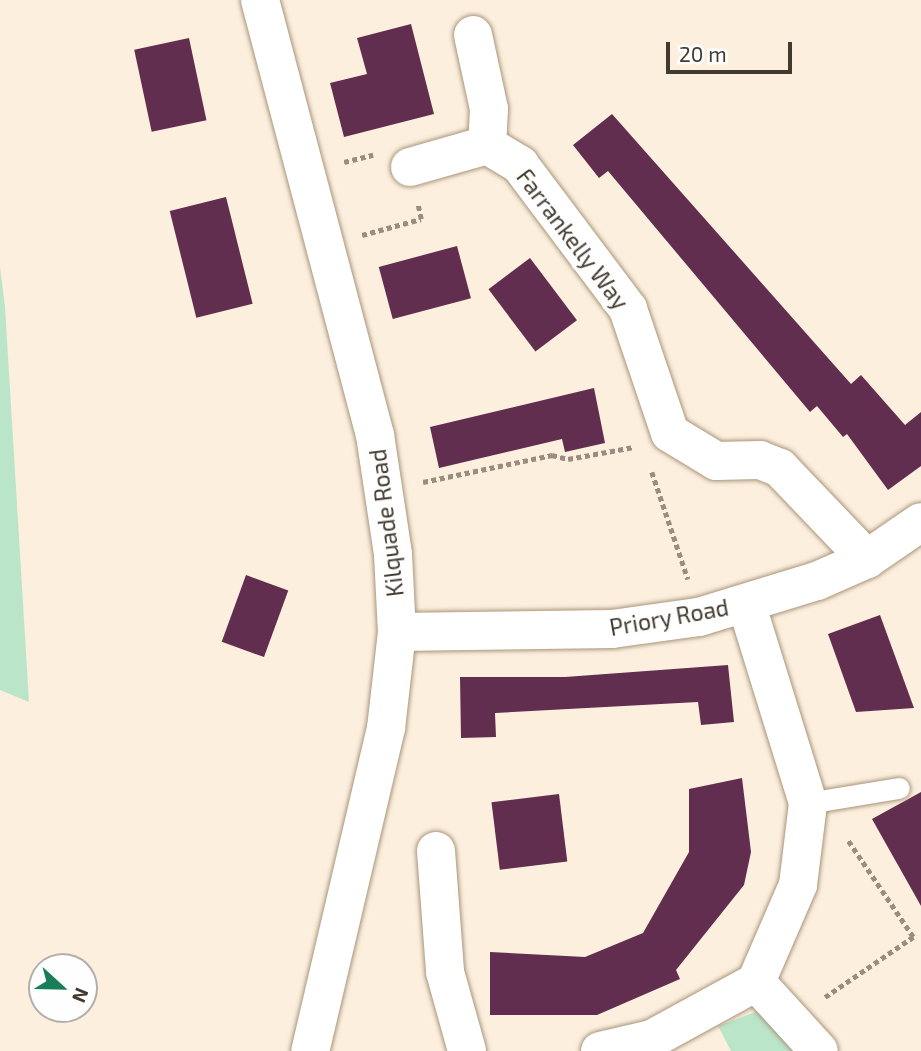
<!DOCTYPE html>
<html>
<head>
<meta charset="utf-8">
<style>
	body { margin:0 }
	#map { position:relative; width:921px; height:1051px; overflow:hidden; background:#fcefde; font-family:"Exo 2",sans-serif }
	div>[style] { position:absolute }
	.green>* { inset:0; background:#bbe5c9 }
	.building>* { inset:0; background:#612e4f; transform-origin:0 0 }
	.path>* { height:4.5px; margin-top:-2.25px; transform-origin:0; background:repeating-linear-gradient(90deg,#988d7f 0 5px,transparent 0 8.5px) }
	.roads { filter:drop-shadow(0 0 2px #a9957a) drop-shadow(0 0 2px #a9957a) }
	.service>* { height:21px; margin:-10.5px; padding:0 10.5px; transform-origin:10.5px; border-radius:10.5px; background:#fff }
	.minor>* { height:38px; margin:-19px; padding:0 19px; transform-origin:19px; border-radius:19px; background:#fff }
	span { translate:-50% -50%; white-space:nowrap; text-align:center; line-height:1.15; -webkit-text-stroke:7px #fefefe; paint-order:stroke }
	.street-label { font-size:23px; color:#423a2f }
	.north { position:absolute; left:28px; top:953px; width:70px; height:70px; box-sizing:border-box; background:#fefefe; border:2px solid #b3b0ab; border-radius:50%; rotate:112deg; font-size:19px; font-weight:700; line-height:28px; text-align:center; color:#423a2f }
	.north::after { content:''; display:block; margin:auto; width:24px; height:32px; background:#177e58; clip-path:polygon(50% 0,100% 100%,50% 72%,0 100%) }
	.scale { position:absolute; left:666px; top:42px; width:126px; height:32px; box-sizing:border-box; border:4px solid #423a2f; border-top:0; padding-left:9px; font-size:21px; line-height:24px; white-space:nowrap; color:#423a2f; -webkit-text-stroke:5px #fefefe; paint-order:stroke }
</style>
</head>
<body>
<div id="map">
	<div class="green">
		<div style="clip-path:polygon(0 267px,5px 307px,29px 702px,0 690px)"></div>
		<div style="clip-path:polygon(761px 1010px,806px 1051px,731px 1051px,718px 1026px)"></div>
	</div>
	<div class="building">
		<div style="clip-path:polygon(411px 24px,434px 114px,344px 137px,330px 83px,367px 74px,357px 38px)"></div>
		<div style="left:189px;top:38px;width:84px;height:56px;rotate:78deg"></div>
		<div style="clip-path:polygon(612px 114px,851px 384px,861px 375px,905px 425px,921px 412px,921px 466px,888px 490px,847px 434px,843px 437px,817px 406px,810px 412px,608px 171px,599px 178px,573px 145px)"></div>
		<div style="left:226px;top:197px;width:110px;height:58px;rotate:76deg"></div>
		<div style="left:457px;top:246px;width:54px;height:81px;rotate:75deg"></div>
		<div style="left:530px;top:258px;width:78px;height:52px;rotate:53deg"></div>
		<div style="clip-path:polygon(594px 388px,605px 443px,565px 452px,562px 439px,439px 468px,430px 427px)"></div>
		<div style="left:246px;top:575px;width:45px;height:71px;rotate:20deg"></div>
		<div style="clip-path:polygon(880px 615px,914px 708px,856px 712px,828px 634px)"></div>
		<div style="clip-path:polygon(728px 665px,734px 722px,701px 725px,698px 702px,495px 713px,496px 737px,461px 738px,460px 677px,565px 677px)"></div>
		<div style="clip-path:polygon(742px 778px,751px 852px,744px 885px,676px 970px,680px 979px,597px 1015px,490px 1015px,490px 952px,585px 957px,643px 933px,689px 852px,689px 789px)"></div>
		<div style="clip-path:polygon(921px 792px,921px 906px,872px 819px)"></div>
		<div style="left:559px;top:794px;width:68px;height:68px;rotate:83deg"></div>
	</div>
	<div class="path">
		<div style="left:344px;top:162px;width:30px;rotate:-14deg"></div>
		<div style="left:362px;top:235px;width:61px;rotate:-15.2deg"></div>
		<div style="left:421px;top:219px;width:14px;rotate:-102deg"></div>
		<div style="left:652px;top:472px;width:113px;rotate:71.4deg"></div>
		<div style="left:423px;top:482px;width:132px;rotate:-11.8deg"></div>
		<div style="left:552px;top:455px;width:16px;rotate:14deg"></div>
		<div style="left:568px;top:459px;width:67px;rotate:-10.3deg"></div>
		<div style="left:825px;top:997px;width:107px;rotate:-34.3deg"></div>
		<div style="left:913px;top:937px;width:118px;rotate:-124deg"></div>
	</div>
	<div class="roads">
		<div class="service">
			<div style="left:808px;top:803px;width:92px;rotate:-9.4deg"></div>
		</div>
		<div class="minor">
			<div style="left:260px;top:0;width:450px;rotate:75.2deg"></div>
			<div style="left:375px;top:435px;width:120px;rotate:81.4deg"></div>
			<div style="left:393px;top:554px;width:78px;rotate:87.1deg"></div>
			<div style="left:397px;top:632px;width:97px;rotate:96.5deg"></div>
			<div style="left:386px;top:728px;width:332px;rotate:103.2deg"></div>
			<div style="left:473px;top:35px;width:76px;rotate:77.8deg"></div>
			<div style="left:489px;top:109px;width:36px;rotate:93deg"></div>
			<div style="left:487px;top:145px;width:39px;rotate:31deg"></div>
			<div style="left:520px;top:165px;width:180px;rotate:53.1deg"></div>
			<div style="left:628px;top:309px;width:131px;rotate:71.3deg"></div>
			<div style="left:670px;top:433px;width:54px;rotate:31.3deg"></div>
			<div style="left:716px;top:461px;width:44px;rotate:-1.3deg"></div>
			<div style="left:760px;top:460px;width:22px;rotate:22deg"></div>
			<div style="left:780px;top:468px;width:126px;rotate:46.3deg"></div>
			<div style="left:410px;top:167px;width:80px;rotate:-15.9deg"></div>
			<div style="left:397px;top:632px;width:215px;rotate:-0.8deg"></div>
			<div style="left:612px;top:629px;width:88px;rotate:-7.9deg"></div>
			<div style="left:699px;top:617px;width:123px;rotate:-17deg"></div>
			<div style="left:817px;top:581px;width:55px;rotate:-23.7deg"></div>
			<div style="left:867px;top:559px;width:65px;rotate:-34.4deg"></div>
			<div style="left:436px;top:851px;width:121px;rotate:85.7deg"></div>
			<div style="left:445px;top:972px;width:82px;rotate:74.4deg"></div>
			<div style="left:756px;top:982px;width:93px;rotate:47.6deg"></div>
			<div style="left:600px;top:1051px;width:53px;rotate:-13deg"></div>
			<div style="left:652px;top:1039px;width:119px;rotate:-28.7deg"></div>
			<div style="left:756px;top:982px;width:106px;rotate:-66.6deg"></div>
			<div style="left:798px;top:885px;width:83px;rotate:-83deg"></div>
			<div style="left:808px;top:803px;width:209px;rotate:-107.2deg"></div>
		</div>
	</div>
	<div class="street-label">
		<span style="left:573px;top:239px;rotate:53deg">Farrankelly Way</span>
		<span style="left:386px;top:523px;rotate:-97deg">Kilquade Road</span>
		<span style="left:669px;top:617px;rotate:-10deg">Priory Road</span>
	</div>
	<div class="north">N</div>
	<div class="scale">20 m</div>
</div>
</body>
</html>
